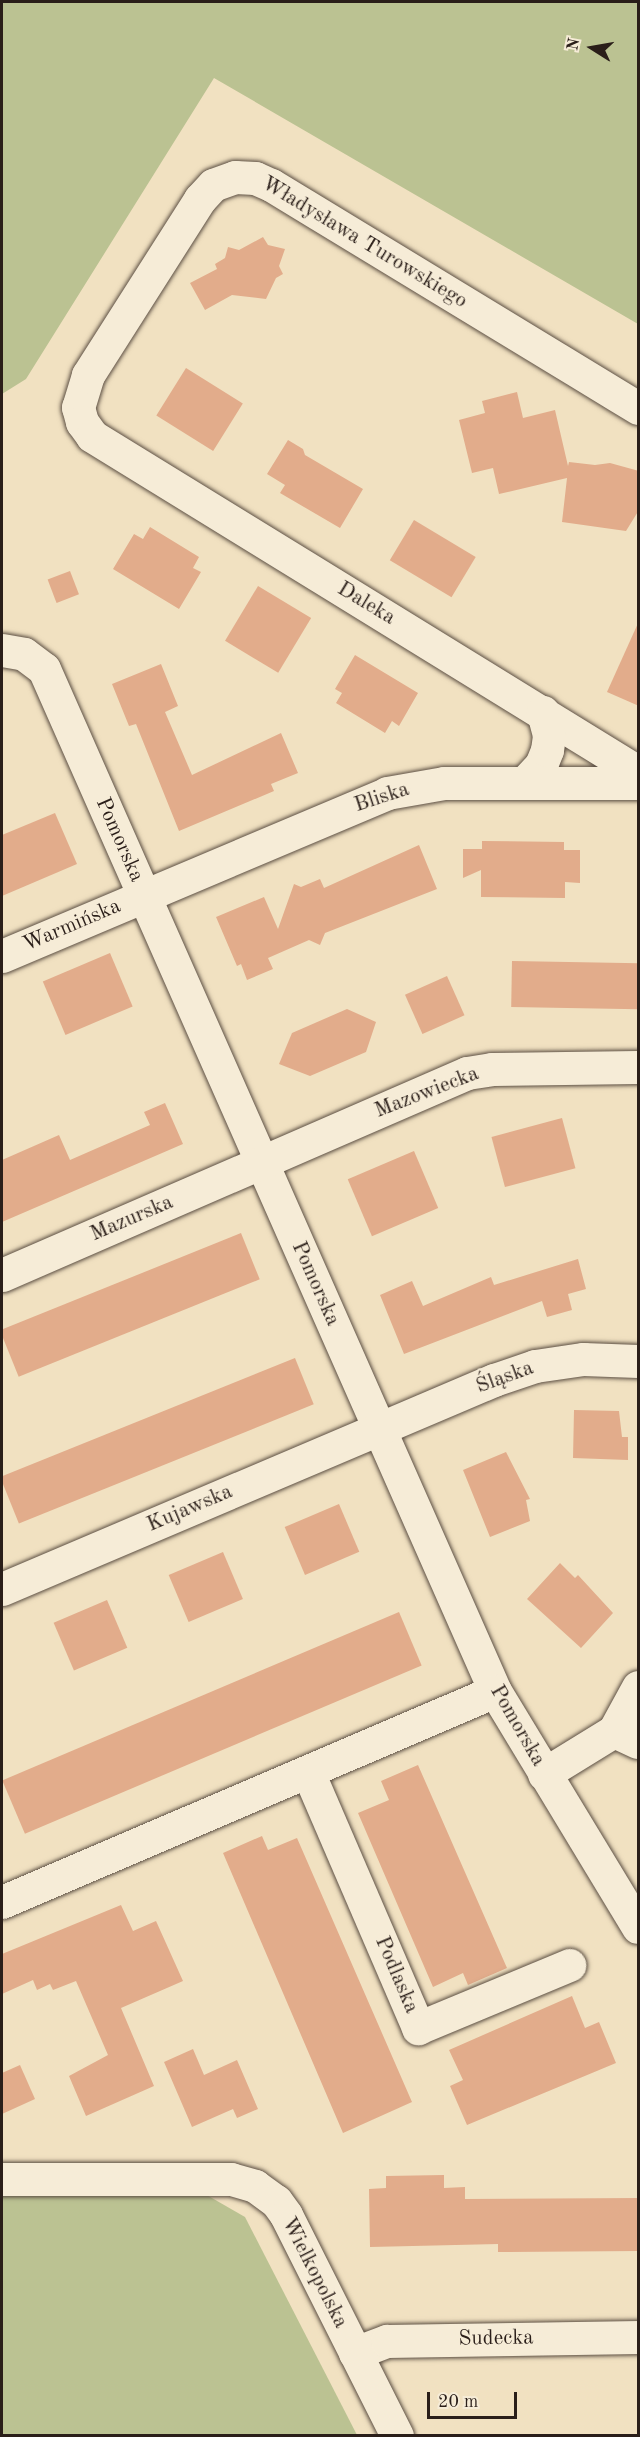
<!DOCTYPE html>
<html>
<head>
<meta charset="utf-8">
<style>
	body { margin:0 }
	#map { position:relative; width:640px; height:2437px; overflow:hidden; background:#f1e1c1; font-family:"Old Standard TT",serif }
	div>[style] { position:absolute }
	.green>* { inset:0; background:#bbc292 }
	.building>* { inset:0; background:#e2ac8b; transform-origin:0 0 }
	.roads { filter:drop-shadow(0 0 2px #5c4f43) drop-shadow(0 0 2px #5c4f43) }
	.minor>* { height:33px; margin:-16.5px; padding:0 16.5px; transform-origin:16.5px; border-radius:16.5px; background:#f6ecd7 }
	span { translate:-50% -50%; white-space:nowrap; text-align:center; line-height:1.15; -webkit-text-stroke:4.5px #f6ecd7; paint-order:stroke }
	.street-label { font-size:21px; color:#2a1e19 }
	.frame { position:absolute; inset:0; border:3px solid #2a1e19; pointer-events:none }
	.north { position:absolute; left:562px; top:18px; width:60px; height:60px; -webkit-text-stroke:4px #f6ecd7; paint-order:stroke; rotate:281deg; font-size:16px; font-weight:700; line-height:24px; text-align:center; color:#2a1e19 }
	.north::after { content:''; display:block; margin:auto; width:21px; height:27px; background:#2a1e19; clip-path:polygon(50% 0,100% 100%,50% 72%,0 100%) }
	.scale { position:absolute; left:427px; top:2392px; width:90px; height:27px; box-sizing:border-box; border:3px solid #2a1e19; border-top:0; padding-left:8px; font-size:18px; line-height:21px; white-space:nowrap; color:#2a1e19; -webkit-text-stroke:4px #f6ecd7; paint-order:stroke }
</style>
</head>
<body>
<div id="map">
	<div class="green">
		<div style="clip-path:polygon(2px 2px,638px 2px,638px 324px,214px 78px,26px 379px,2px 394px)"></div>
		<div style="clip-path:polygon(198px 2190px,245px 2217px,357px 2435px,2px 2435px,2px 2193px)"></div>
	</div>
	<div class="building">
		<div style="clip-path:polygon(263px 237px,268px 245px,285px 249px,279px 266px,283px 274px,276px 278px,266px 299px,232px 295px,205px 310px,190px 283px,217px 269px,215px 264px,225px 258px,228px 247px,239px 250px)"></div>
		<div style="left:186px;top:368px;width:67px;height:56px;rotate:32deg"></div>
		<div style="clip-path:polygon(517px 392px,523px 418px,555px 410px,568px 466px,569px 462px,595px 465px,610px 463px,639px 471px,639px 510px,626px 531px,562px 522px,567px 478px,499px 494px,493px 468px,472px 473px,459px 420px,485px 413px,482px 401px)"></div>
		<div style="clip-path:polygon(288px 440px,303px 449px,305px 455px,363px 489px,340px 528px,280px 493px,285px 485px,267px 474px)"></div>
		<div style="left:414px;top:520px;width:72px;height:47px;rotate:31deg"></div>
		<div style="clip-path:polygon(150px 527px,199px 557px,193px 568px,201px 572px,179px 609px,113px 569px,134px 534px,143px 539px)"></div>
		<div style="left:70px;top:571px;width:25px;height:24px;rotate:69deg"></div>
		<div style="left:258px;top:586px;width:62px;height:64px;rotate:31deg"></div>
		<div style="clip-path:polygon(639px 621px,639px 706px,607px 692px)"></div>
		<div style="clip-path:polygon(355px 655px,418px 693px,399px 726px,392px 721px,385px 733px,336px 703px,342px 693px,335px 689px)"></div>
		<div style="clip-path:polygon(161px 664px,178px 706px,165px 712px,192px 775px,281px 733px,298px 773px,271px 784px,274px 791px,179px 831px,136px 724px,129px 726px,112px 684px)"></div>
		<div style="clip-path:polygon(55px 813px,77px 864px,2px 896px,2px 835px)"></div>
		<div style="clip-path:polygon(482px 841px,564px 842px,564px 850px,580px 850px,580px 883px,565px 882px,565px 898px,481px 897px,481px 870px,463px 878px,463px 849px,482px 849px)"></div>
		<div style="clip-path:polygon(419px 845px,437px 889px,325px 933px,320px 945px,309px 940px,268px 958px,273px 969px,247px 980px,241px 964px,237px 966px,216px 917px,264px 897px,278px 929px,294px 884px,301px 887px,320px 879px,324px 888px)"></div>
		<div style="left:110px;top:953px;width:58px;height:73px;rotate:67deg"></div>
		<div style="left:512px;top:961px;width:127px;height:46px;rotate:1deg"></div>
		<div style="left:447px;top:976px;width:43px;height:46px;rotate:66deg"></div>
		<div style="clip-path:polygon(347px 1009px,376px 1022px,366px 1052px,310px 1076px,279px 1064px,292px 1033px)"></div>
		<div style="clip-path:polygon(165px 1103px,183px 1144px,2px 1222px,2px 1160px,59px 1135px,70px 1160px,150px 1125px,144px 1112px)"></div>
		<div style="left:562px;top:1118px;width:52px;height:73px;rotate:75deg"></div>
		<div style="left:414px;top:1151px;width:62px;height:72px;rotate:67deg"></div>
		<div style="left:241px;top:1233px;width:50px;height:260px;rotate:68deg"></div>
		<div style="clip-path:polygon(578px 1259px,586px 1289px,568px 1294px,572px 1310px,547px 1317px,542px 1301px,404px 1354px,380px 1295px,412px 1281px,423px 1306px,491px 1277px,494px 1285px)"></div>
		<div style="left:295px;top:1358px;width:50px;height:318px;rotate:68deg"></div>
		<div style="clip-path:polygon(574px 1410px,619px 1411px,622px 1437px,628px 1437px,628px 1460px,573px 1458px)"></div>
		<div style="clip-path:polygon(506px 1452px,530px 1499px,526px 1500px,530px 1521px,490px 1537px,463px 1470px)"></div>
		<div style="left:339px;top:1504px;width:52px;height:59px;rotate:67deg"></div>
		<div style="left:223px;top:1552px;width:51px;height:59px;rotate:67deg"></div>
		<div style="clip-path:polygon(560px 1563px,575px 1578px,578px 1575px,613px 1613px,581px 1648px,527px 1599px)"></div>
		<div style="left:107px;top:1600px;width:52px;height:58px;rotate:67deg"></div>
		<div style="left:399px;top:1612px;width:58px;height:431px;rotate:67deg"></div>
		<div style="clip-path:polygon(418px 1765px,507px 1968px,468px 1985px,463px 1973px,433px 1987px,358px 1813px,389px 1800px,381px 1781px)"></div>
		<div style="clip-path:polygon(262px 1836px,268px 1850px,297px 1838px,412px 2102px,343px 2133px,223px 1853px)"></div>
		<div style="clip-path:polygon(121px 1905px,133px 1931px,156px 1921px,183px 1981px,121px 2008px,154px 2086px,86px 2116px,69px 2076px,108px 2055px,76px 1981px,53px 1990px,50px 1984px,37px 1990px,33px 1980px,2px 1994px,2px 1954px)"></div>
		<div style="clip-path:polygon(572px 1996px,585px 2028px,599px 2022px,616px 2063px,467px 2125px,450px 2086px,463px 2080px,449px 2050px)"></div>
		<div style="clip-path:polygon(193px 2049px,204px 2075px,237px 2060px,258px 2109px,237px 2118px,233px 2109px,192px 2127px,164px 2062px)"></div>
		<div style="clip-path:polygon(20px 2065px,35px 2099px,2px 2114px,2px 2073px)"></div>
		<div style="clip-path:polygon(444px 2175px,444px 2188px,465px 2187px,465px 2199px,639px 2198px,639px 2251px,498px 2252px,498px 2244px,370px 2247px,369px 2189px,386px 2188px,386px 2176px)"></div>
	</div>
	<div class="roads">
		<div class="minor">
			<div style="left:638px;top:408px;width:429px;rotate:-148.7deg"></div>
			<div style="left:271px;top:185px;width:17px;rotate:-156deg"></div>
			<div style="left:255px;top:178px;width:20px;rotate:-177deg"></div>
			<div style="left:235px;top:177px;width:23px;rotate:160deg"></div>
			<div style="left:213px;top:185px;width:19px;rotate:133deg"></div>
			<div style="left:200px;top:199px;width:209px;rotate:122.5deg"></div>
			<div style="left:88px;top:375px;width:34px;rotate:107deg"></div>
			<div style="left:78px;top:407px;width:16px;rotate:75deg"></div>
			<div style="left:82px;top:422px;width:17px;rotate:54deg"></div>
			<div style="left:92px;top:436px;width:641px;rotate:31.61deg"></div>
			<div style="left:2px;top:650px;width:22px;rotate:10deg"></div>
			<div style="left:24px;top:654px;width:25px;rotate:37deg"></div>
			<div style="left:44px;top:669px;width:1117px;rotate:66.19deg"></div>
			<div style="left:495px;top:1691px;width:276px;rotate:58.8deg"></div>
			<div style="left:525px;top:782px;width:23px;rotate:-47deg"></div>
			<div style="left:541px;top:765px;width:16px;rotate:-68deg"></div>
			<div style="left:547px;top:750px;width:15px;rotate:-82deg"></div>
			<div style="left:549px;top:735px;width:24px;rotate:-105deg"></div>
			<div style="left:2px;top:956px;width:418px;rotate:-22.9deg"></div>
			<div style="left:387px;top:793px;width:58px;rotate:-10deg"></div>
			<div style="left:444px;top:783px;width:194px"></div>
			<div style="left:2px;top:1275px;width:507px;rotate:-23.48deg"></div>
			<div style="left:467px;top:1073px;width:25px;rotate:-9deg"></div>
			<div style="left:492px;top:1069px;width:146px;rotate:-0.8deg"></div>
			<div style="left:2px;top:1589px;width:535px;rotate:-23.02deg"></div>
			<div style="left:494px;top:1380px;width:43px;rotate:-18.9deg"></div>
			<div style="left:535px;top:1366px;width:49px;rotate:-8.3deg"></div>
			<div style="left:583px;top:1359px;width:55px;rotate:2.1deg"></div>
			<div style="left:614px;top:1731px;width:26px;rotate:25deg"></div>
			<div style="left:308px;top:1772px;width:279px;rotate:66.7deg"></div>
			<div style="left:418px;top:2028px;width:164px;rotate:-22.6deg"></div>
			<div style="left:544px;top:1774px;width:82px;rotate:-31.6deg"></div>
			<div style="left:614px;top:1731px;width:50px;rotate:-61.4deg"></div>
			<div style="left:2px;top:1902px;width:536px;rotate:-23.17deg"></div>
			<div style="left:2px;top:2179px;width:229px"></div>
			<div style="left:231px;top:2179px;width:25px;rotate:16deg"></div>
			<div style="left:255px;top:2186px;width:26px;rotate:36deg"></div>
			<div style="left:276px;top:2201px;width:17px;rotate:54deg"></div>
			<div style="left:286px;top:2215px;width:247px;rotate:63.3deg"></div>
			<div style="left:355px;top:2353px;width:34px;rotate:-21deg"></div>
			<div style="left:387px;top:2341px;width:251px;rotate:-0.9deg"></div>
		</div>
	</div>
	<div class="street-label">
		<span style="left:364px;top:243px;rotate:31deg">Władysława Turowskiego</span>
		<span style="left:366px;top:604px;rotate:31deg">Daleka</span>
		<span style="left:382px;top:798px;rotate:-18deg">Bliska</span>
		<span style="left:119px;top:840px;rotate:66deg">Pomorska</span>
		<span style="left:72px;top:926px;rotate:-23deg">Warmińska</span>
		<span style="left:427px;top:1093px;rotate:-21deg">Mazowiecka</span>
		<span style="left:132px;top:1219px;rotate:-23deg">Mazurska</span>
		<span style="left:315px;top:1284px;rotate:66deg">Pomorska</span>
		<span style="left:505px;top:1378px;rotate:-20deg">Śląska</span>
		<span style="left:190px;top:1509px;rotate:-23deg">Kujawska</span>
		<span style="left:517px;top:1726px;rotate:60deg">Pomorska</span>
		<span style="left:396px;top:1975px;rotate:67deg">Podlaska</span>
		<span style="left:314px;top:2273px;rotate:63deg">Wielkopolska</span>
		<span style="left:496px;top:2339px;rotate:-1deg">Sudecka</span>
	</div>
	<div class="frame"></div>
	<div class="north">N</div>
	<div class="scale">20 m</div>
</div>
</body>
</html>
